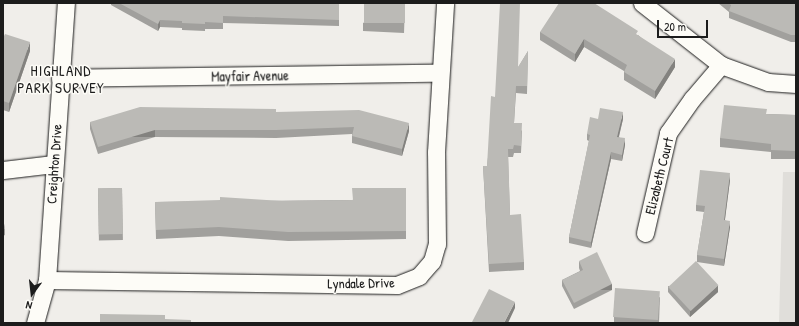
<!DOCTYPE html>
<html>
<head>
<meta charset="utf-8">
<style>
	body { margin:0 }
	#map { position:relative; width:799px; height:326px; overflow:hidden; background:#f0eeea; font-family:"Patrick Hand",sans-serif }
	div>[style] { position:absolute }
	.built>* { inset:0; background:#e0deda }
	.roads { filter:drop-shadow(0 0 1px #1c1c1c) drop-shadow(0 0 1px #1c1c1c) }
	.minor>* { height:17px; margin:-8.5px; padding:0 8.5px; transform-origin:8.5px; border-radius:8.5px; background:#fdfcf7 }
	.wall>* { inset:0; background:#a1a09d; transform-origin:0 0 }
	.shaded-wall>* { inset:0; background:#83827f; transform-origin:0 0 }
	.building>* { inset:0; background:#bbbab6; transform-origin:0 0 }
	span { translate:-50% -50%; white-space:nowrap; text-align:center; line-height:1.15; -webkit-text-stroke:3px #fdfcf7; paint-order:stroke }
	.street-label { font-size:14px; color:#1c1c1c }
	.neighbourhood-label { font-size:15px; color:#1c1c1c; letter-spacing:1px }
	.frame { position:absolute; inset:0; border:4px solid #1c1c1c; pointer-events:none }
	.north { position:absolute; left:12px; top:274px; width:40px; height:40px; -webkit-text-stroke:3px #fdfcf7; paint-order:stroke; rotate:195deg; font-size:11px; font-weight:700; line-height:16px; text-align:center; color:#1c1c1c }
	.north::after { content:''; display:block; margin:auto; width:14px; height:18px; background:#1c1c1c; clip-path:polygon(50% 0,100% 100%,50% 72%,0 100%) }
	.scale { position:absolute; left:657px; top:20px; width:51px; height:18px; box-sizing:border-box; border:2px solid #1c1c1c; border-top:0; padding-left:5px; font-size:12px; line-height:14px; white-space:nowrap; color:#1c1c1c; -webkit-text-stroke:3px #fdfcf7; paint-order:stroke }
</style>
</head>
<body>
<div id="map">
	<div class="built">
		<div style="clip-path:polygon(783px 172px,796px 172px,796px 323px,779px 323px)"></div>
	</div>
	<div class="roads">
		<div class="minor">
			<div style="left:642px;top:3px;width:100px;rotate:38.1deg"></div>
			<div style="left:721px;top:65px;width:50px;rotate:19.9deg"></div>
			<div style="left:768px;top:82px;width:28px;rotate:4deg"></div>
			<div style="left:60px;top:78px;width:380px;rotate:-0.8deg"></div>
			<div style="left:3px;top:170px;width:51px;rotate:-6.7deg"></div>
			<div style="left:645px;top:233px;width:103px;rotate:-77deg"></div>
			<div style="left:668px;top:133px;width:42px;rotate:-54.8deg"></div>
			<div style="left:692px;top:99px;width:45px;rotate:-49.5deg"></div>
			<div style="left:47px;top:280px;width:350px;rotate:0.8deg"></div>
			<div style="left:397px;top:285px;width:24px;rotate:-22deg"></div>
			<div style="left:419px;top:276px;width:20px;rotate:-49deg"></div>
			<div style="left:432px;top:261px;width:18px;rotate:-74deg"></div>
			<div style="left:437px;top:244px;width:92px;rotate:-90.6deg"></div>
			<div style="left:436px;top:152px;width:149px;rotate:-86.5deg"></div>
			<div style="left:35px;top:323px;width:45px;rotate:-74.4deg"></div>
			<div style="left:47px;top:280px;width:278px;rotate:-86.1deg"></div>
		</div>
	</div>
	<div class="wall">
		<div style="clip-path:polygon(111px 3px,339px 3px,339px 26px,223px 23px,223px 29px,205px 29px,205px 31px,182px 30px,182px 28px,160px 27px,158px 31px,111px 5px)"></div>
		<div style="clip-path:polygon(405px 3px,404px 33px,363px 31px,363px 23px)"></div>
		<div style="clip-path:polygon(718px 3px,796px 3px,796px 42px,791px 42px,729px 18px,729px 12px)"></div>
		<div style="clip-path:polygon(540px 32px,638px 35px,675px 67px,655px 99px,624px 80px,624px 71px,584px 47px,575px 62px,540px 40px)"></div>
		<div style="clip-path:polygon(3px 38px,30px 51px,9px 112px,3px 110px)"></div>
		<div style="clip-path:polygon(528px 51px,527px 94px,516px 93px,514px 123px,522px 131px,521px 153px,514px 153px,513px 157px,508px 157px,510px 215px,524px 262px,524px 270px,489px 272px,483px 166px,487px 166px,495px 97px,519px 66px)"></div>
		<div style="clip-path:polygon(276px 112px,409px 131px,402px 156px,352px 143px,352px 134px,276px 138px,155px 137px,98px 154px,90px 129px,90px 122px)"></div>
		<div style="clip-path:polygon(767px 114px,796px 115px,796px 159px,771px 159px,771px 152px,720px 147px,720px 138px)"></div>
		<div style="clip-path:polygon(623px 119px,619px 137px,625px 145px,622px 161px,611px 159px,591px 248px,569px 243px,569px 237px,589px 141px,587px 140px,587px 134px)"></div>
		<div style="clip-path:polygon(730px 180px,725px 220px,730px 227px,724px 266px,697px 262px,697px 255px,704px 212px,696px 211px,696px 205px)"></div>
		<div style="left:122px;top:188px;width:52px;height:24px;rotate:89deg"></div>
		<div style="clip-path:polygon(406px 188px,406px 239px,288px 241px,219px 236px,156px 239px,155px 202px,352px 200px)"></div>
		<div style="clip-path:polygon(3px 218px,5px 229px,5px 235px,3px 236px)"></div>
		<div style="clip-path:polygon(579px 261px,612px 290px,574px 309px,562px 286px,562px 280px,580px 271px,579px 268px)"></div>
		<div style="clip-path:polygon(668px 286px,718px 292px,690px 317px,668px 292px)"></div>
		<div style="clip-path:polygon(660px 297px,659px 323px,614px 323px,614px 317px)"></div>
	</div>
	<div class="shaded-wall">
		<div style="clip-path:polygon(160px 20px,160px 27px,158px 31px,158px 24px)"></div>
		<div style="clip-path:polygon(584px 39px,584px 47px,575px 62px,575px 54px)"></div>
		<div style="clip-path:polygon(30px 42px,30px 51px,9px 112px,9px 103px)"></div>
		<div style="clip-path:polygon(675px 59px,675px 67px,655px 99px,655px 91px)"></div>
		<div style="clip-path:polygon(623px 112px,623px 119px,617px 143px,617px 137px)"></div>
		<div style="clip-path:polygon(409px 123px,409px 131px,402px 156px,402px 149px)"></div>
		<div style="left:155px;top:130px;width:7px;height:59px;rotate:90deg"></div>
		<div style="clip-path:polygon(625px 138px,625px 145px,622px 161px,622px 155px)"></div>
		<div style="clip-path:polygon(611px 152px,611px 159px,591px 248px,591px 242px)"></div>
		<div style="clip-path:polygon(730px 173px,730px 180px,724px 226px,724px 220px)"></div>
		<div style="clip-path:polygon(730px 221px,730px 227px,724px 266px,724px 259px)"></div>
		<div style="left:612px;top:284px;width:6px;height:42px;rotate:90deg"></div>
		<div style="clip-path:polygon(718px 285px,718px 292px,690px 317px,690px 311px)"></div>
		<div style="clip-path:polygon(515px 302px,515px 308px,508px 323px,504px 323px)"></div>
	</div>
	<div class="building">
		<div style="clip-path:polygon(119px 3px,339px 3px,339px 20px,223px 16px,223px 23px,205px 22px,205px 24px,182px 23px,182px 21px,160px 20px,158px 24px)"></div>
		<div style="left:364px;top:3px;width:41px;height:20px"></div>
		<div style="clip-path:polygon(500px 3px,520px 3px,518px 67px,528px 51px,527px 86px,516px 86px,514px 123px,522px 123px,521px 146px,514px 145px,513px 149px,508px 149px,510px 215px,521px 214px,524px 262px,489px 264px,483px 166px,487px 166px,491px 96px,495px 97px)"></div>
		<div style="clip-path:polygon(559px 3px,594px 3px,638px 31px,636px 34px,675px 59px,655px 91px,624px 72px,627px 65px,584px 39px,575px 54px,540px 32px)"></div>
		<div style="clip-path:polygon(728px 3px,796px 3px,796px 35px,791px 35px,729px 11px,731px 5px)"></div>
		<div style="clip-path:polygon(5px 34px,30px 42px,9px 103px,3px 101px,3px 38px)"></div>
		<div style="clip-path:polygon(724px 105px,767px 109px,766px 114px,796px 115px,796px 151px,771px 150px,771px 144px,720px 138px)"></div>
		<div style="clip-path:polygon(140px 107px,276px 109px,276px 112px,359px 110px,409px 123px,402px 149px,352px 136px,354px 127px,276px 130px,155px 130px,98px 147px,90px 122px)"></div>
		<div style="clip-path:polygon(600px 108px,623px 112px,617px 137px,625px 138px,622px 155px,611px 152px,591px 242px,569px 237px,590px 135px,587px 134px,590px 117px,598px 119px)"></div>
		<div style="clip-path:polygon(700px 170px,730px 173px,724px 220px,730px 221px,724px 259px,697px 255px,705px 206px,696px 205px)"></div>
		<div style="left:122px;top:188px;width:46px;height:24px;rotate:89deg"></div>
		<div style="clip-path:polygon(352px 188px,406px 188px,406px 231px,288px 232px,219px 227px,156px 230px,155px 202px,220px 200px,220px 197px,282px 201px,353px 200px)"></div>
		<div style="clip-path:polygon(3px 218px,5px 229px,3px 229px)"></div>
		<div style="clip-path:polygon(597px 252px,612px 284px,574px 303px,562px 280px,583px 270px,579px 261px)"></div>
		<div style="left:696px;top:261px;width:33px;height:38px;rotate:47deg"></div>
		<div style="left:615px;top:288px;width:45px;height:29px;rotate:4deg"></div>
		<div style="clip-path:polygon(489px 289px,515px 302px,504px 323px,474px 323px,472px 322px)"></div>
		<div style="clip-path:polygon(100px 314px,165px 315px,165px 319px,191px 320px,191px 323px,100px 323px)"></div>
	</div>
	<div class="street-label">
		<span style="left:250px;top:76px;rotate:-1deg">Mayfair Avenue</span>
		<span style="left:54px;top:164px;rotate:-86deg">Creighton Drive</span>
		<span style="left:659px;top:176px;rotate:-76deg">Elizabeth Court</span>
		<span style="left:361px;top:283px;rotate:-1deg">Lyndale Drive</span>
	</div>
	<div class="neighbourhood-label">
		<span style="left:61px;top:79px">HIGHLAND<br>PARK SURVEY</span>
	</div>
	<div class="frame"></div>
	<div class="north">N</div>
	<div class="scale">20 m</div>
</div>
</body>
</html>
